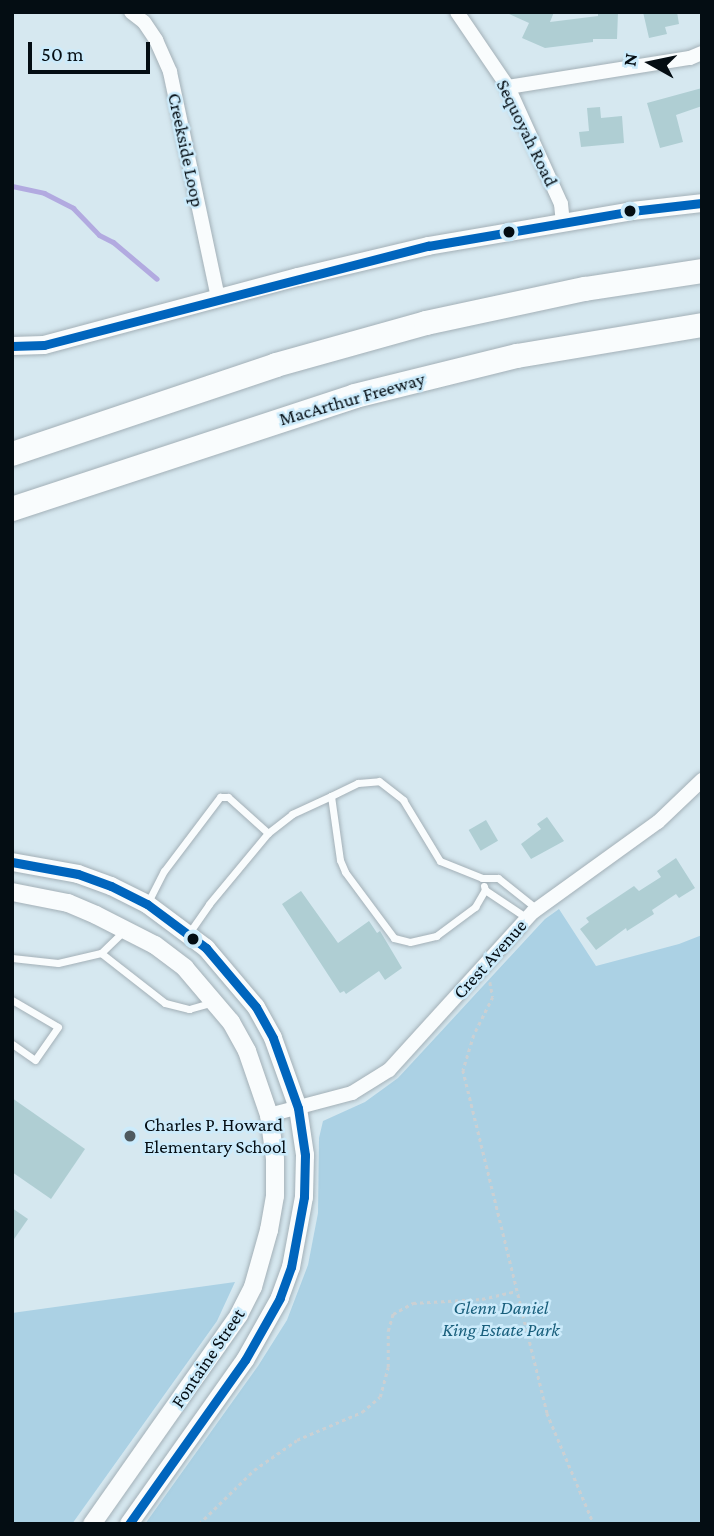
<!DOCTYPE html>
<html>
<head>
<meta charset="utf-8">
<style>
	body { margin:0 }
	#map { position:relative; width:714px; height:1536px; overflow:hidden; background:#d6e8f0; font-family:"Crimson Pro",serif }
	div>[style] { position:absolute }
	.green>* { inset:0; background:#abd1e4 }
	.stream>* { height:5px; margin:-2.5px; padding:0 2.5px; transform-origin:2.5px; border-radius:2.5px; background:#b2aae0 }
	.building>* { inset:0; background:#afced3; transform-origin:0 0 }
	.path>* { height:2.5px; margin-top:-1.25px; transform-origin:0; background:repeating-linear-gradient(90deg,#cbd0d3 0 3.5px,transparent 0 7px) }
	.roads { filter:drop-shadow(0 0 2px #a3b0b7) drop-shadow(0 0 2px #a3b0b7) }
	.service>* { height:7px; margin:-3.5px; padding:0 3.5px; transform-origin:3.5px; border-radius:3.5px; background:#f9fcfd }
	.minor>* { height:14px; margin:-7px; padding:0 7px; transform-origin:7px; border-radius:7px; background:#f9fcfd }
	.tertiary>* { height:18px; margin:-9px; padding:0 9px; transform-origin:9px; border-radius:9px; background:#f9fcfd }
	.motorway>* { height:24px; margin:-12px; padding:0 12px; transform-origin:12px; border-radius:12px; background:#f9fcfd }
	.bus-1>* { height:9px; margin:-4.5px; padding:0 4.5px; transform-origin:4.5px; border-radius:4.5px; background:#0065bd }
	.dots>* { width:19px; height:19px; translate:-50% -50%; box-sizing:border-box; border:4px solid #ccebfb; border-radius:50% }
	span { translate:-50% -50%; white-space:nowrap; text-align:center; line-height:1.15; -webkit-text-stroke:5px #ccebfb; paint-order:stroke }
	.street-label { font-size:19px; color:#040d13 }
	.poi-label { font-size:19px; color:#040d13 }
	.left { translate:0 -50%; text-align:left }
	.park-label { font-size:19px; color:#195f7c; font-style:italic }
	.frame { position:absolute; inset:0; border:14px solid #040d13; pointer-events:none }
	.north { position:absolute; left:616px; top:28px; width:70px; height:70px; -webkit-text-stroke:5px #ccebfb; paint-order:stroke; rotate:279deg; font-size:19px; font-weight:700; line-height:28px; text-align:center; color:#040d13 }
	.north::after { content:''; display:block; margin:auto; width:24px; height:32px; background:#040d13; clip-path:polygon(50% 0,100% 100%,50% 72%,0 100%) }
	.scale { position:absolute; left:28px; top:42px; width:122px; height:32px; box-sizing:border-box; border:4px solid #040d13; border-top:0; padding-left:9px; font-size:21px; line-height:24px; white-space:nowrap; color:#040d13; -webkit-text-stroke:5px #ccebfb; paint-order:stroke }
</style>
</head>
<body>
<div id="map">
	<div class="green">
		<div style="clip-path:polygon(559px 909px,596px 966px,679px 944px,702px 935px,702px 1524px,145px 1524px,258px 1366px,287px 1320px,308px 1265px,318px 1213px,319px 1138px,323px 1121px,365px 1102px,398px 1078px,545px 919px)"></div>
		<div style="clip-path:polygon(235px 1282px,217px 1321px,72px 1524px,12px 1524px,12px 1313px)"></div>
	</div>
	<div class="stream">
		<div style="left:12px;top:186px;width:33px;rotate:12deg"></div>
		<div style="left:44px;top:193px;width:33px;rotate:27deg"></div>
		<div style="left:73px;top:208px;width:37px;rotate:46deg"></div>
		<div style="left:99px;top:235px;width:16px;rotate:27deg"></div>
		<div style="left:113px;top:242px;width:57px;rotate:40.1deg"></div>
	</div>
	<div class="building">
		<div style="clip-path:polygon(505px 12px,554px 12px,550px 22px,598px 16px,598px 12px,618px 12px,617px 39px,593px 39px,593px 42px,545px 48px,522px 38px,529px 23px)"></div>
		<div style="clip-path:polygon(643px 12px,677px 12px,679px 24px,665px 27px,667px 34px,649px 38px)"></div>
		<div style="clip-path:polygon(702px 88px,702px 106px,676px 115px,683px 142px,660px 148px,647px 103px)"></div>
		<div style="clip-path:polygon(600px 107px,601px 118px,622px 116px,624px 143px,581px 147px,579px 132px,589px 131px,587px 108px)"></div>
		<div style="clip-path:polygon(547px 817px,564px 841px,531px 859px,521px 844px,541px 829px,537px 824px)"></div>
		<div style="left:486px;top:820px;width:24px;height:20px;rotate:60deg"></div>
		<div style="clip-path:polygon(676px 858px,695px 888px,679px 898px,676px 894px,652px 910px,654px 914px,627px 931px,626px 928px,596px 950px,580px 929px,589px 922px,586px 918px,634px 886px,639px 891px,661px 877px,657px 871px)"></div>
		<div style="clip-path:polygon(301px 891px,338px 943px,369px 921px,377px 933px,380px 931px,402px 968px,385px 980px,379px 971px,346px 994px,344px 991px,340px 993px,282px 904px)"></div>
		<div style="clip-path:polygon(12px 1098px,85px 1149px,51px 1199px,12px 1172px)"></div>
		<div style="clip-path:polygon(12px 1208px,28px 1219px,12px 1242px)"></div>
	</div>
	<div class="path">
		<div style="left:490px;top:982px;width:15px;rotate:79deg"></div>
		<div style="left:493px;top:997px;width:42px;rotate:116.6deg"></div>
		<div style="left:474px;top:1035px;width:37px;rotate:107deg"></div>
		<div style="left:463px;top:1070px;width:353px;rotate:76.2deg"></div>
		<div style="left:547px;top:1413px;width:121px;rotate:67.1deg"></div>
		<div style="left:199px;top:1524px;width:77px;rotate:-44.5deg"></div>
		<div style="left:254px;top:1470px;width:52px;rotate:-34.9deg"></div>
		<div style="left:297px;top:1440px;width:71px;rotate:-23.3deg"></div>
		<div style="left:362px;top:1412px;width:23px;rotate:-40deg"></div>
		<div style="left:380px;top:1397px;width:31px;rotate:-75deg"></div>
		<div style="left:388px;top:1367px;width:36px;rotate:-90deg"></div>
		<div style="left:388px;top:1331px;width:18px;rotate:-74deg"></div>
		<div style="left:393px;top:1314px;width:23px;rotate:-29deg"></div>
		<div style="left:413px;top:1303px;width:69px;rotate:-3.3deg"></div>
		<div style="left:482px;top:1299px;width:35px;rotate:-13deg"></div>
	</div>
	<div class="roads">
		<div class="service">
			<div style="left:331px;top:796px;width:65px;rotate:82deg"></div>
			<div style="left:340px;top:860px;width:13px;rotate:67deg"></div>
			<div style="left:345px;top:872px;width:82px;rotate:53.4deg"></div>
			<div style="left:394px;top:938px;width:16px;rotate:14deg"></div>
			<div style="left:410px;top:942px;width:27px;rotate:-13deg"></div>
			<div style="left:436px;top:936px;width:49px;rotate:-36.6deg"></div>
			<div style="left:475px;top:907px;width:20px;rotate:-60deg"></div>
			<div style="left:484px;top:886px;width:4px;rotate:76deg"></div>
			<div style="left:485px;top:890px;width:50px;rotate:33.7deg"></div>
			<div style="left:147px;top:904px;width:37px;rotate:-63deg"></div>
			<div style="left:164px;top:871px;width:93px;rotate:-52.9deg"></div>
			<div style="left:220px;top:797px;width:8px"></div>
			<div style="left:228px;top:797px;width:54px;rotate:42deg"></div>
			<div style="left:189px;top:933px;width:35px;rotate:-55deg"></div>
			<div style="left:209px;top:904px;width:92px;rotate:-50.3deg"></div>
			<div style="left:268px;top:833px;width:31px;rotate:-38deg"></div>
			<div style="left:292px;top:814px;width:43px;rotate:-24.8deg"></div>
			<div style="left:331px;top:796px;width:30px;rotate:-26deg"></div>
			<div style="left:358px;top:783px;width:21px;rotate:-5deg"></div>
			<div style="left:379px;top:781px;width:31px;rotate:38deg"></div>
			<div style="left:403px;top:800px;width:71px;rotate:58.8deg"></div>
			<div style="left:440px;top:861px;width:45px;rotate:22deg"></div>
			<div style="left:482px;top:878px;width:16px"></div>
			<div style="left:498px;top:878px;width:50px;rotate:38.5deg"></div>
			<div style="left:101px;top:953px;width:81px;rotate:38deg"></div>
			<div style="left:165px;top:1003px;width:25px;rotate:14deg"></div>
			<div style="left:189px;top:1009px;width:26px;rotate:-16deg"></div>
			<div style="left:12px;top:958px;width:46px;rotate:6.2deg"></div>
			<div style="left:58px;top:963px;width:44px;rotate:-13.1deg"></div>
			<div style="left:101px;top:953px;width:32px;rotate:-44deg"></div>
			<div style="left:12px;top:1000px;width:53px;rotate:30.4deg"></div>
			<div style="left:58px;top:1027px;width:40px;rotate:124.9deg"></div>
			<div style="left:35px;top:1060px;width:28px;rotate:-145deg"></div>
		</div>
		<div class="minor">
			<div style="left:131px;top:12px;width:16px;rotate:38deg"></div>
			<div style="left:144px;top:22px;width:22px;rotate:56deg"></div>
			<div style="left:156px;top:40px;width:35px;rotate:66deg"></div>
			<div style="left:170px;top:72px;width:231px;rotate:78deg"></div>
			<div style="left:457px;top:12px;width:91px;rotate:55.8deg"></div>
			<div style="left:508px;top:87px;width:128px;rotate:65.6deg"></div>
			<div style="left:561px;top:204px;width:19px;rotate:84deg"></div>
			<div style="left:508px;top:87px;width:184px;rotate:-9.1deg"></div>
			<div style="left:690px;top:58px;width:13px;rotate:-23deg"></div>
			<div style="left:269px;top:1115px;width:86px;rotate:-14.8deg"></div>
			<div style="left:352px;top:1093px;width:44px;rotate:-31.9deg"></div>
			<div style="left:389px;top:1070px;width:214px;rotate:-47.7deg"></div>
			<div style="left:533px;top:912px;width:154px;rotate:-35.8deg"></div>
			<div style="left:658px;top:822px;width:61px;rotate:-43.7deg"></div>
		</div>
		<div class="tertiary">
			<div style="left:12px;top:346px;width:32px;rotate:-2deg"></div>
			<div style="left:44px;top:345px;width:263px;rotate:-15deg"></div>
			<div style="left:298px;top:277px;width:134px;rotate:-13.4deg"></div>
			<div style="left:428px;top:246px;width:207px;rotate:-9.7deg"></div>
			<div style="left:632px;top:211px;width:70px;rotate:-6.5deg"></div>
			<div style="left:12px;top:862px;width:67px;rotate:10.3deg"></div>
			<div style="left:78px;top:874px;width:35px;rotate:20deg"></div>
			<div style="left:111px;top:886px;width:40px;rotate:26.6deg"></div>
			<div style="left:147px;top:904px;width:74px;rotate:36.7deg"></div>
			<div style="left:206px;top:948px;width:77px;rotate:49.7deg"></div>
			<div style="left:256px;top:1007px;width:35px;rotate:61deg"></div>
			<div style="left:273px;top:1038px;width:74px;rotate:70.3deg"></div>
			<div style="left:298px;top:1108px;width:48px;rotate:81.5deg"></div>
			<div style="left:305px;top:1155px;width:42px;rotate:91.4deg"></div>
			<div style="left:304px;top:1197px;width:71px;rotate:100.5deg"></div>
			<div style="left:291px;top:1267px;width:33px;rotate:110deg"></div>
			<div style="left:280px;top:1298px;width:71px;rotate:119.4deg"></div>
			<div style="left:245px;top:1360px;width:201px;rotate:125.3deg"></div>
			<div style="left:12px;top:892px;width:57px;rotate:11.1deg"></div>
			<div style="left:68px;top:903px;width:30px;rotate:23deg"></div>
			<div style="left:96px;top:915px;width:66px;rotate:27deg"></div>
			<div style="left:155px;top:945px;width:38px;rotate:37deg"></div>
			<div style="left:185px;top:968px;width:71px;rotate:49.6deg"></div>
			<div style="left:231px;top:1022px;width:33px;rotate:61deg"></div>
			<div style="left:247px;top:1051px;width:68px;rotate:71deg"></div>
			<div style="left:269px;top:1115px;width:44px;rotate:82.2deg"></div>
			<div style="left:275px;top:1159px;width:37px;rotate:90deg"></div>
			<div style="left:275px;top:1196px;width:35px;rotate:100deg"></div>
			<div style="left:269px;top:1230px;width:59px;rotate:105.7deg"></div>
			<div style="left:253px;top:1287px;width:31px;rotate:117deg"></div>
			<div style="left:239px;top:1315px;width:256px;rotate:125.1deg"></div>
		</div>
		<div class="motorway">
			<div style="left:12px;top:454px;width:279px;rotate:-18.6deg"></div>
			<div style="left:276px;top:365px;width:156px;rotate:-15.6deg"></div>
			<div style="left:426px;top:323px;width:163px;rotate:-12.1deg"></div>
			<div style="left:585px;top:289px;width:118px;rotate:-8.7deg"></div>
			<div style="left:12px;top:509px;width:361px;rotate:-18.2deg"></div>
			<div style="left:355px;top:396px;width:167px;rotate:-13.9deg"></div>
			<div style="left:517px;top:356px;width:188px;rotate:-9.5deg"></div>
		</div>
	</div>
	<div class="bus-1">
		<div style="left:12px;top:346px;width:32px;rotate:-2deg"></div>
		<div style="left:44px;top:345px;width:397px;rotate:-14.5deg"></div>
		<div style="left:428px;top:246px;width:207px;rotate:-9.7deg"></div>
		<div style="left:632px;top:211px;width:70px;rotate:-6.5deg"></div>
		<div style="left:12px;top:862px;width:67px;rotate:10.3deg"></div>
		<div style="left:78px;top:874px;width:35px;rotate:20deg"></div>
		<div style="left:111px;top:886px;width:40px;rotate:26.6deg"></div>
		<div style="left:147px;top:904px;width:74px;rotate:36.7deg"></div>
		<div style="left:206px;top:948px;width:77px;rotate:49.7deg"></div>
		<div style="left:256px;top:1007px;width:35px;rotate:61deg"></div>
		<div style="left:273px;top:1038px;width:74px;rotate:70.3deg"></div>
		<div style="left:298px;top:1108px;width:48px;rotate:81.5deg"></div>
		<div style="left:305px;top:1155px;width:42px;rotate:91.4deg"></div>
		<div style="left:304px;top:1197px;width:71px;rotate:100.5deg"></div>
		<div style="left:291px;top:1267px;width:33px;rotate:110deg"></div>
		<div style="left:280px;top:1298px;width:71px;rotate:119.4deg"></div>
		<div style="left:245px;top:1360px;width:201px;rotate:125.3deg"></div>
	</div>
	<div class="dots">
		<div style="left:630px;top:211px;background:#040d13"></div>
		<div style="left:509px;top:232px;background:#040d13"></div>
		<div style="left:193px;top:939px;background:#040d13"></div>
		<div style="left:130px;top:1136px;background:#4e5a60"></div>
	</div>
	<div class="street-label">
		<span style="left:527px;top:133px;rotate:64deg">Sequoyah Road</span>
		<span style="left:186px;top:150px;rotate:78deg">Creekside Loop</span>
		<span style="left:352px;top:399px;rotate:-16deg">MacArthur Freeway</span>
		<span style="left:490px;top:959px;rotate:-48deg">Crest Avenue</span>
		<span style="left:208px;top:1358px;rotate:-56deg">Fontaine Street</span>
	</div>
	<div class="poi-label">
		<span class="left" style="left:144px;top:1136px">Charles P. Howard<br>Elementary School</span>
	</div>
	<div class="park-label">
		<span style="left:501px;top:1319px">Glenn Daniel<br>King Estate Park</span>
	</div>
	<div class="frame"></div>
	<div class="north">N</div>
	<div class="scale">50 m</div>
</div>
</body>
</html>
